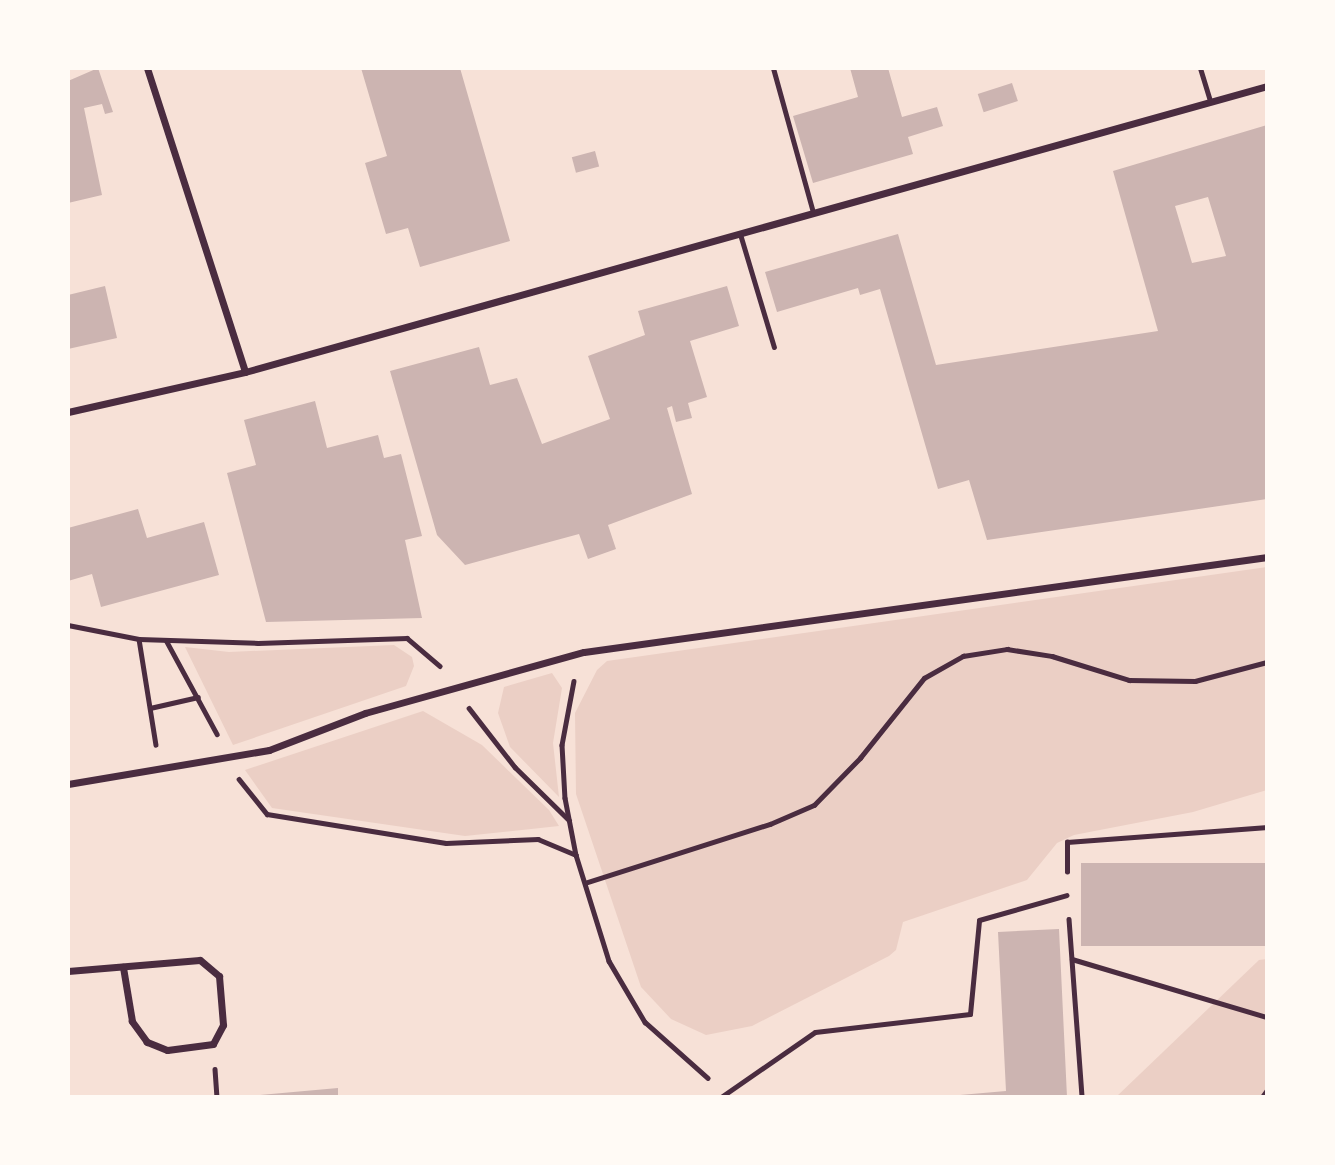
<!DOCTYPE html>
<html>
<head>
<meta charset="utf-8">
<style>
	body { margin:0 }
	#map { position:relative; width:1335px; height:1165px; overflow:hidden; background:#f7e1d7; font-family:Ubuntu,sans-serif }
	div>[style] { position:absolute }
	.green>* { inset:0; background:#ebcfc5 }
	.building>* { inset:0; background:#ccb4b1; transform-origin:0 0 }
	.path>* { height:4.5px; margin:-2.25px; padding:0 2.25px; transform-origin:2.25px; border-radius:2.25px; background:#4a2c40 }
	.service>* { height:5px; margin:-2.5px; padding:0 2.5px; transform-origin:2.5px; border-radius:2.5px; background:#4a2c40 }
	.minor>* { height:7px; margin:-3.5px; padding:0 3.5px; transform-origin:3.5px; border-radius:3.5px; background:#4a2c40 }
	span { translate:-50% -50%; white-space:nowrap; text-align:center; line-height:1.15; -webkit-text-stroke:7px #fffaf5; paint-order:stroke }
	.frame { position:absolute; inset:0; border:70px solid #fffaf5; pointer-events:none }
</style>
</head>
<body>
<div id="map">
	<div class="green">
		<div style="clip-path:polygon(1267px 567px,1267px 790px,1193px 812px,1074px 835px,1057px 843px,1027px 880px,903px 922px,896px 950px,889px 956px,752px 1026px,706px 1035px,671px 1019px,641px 987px,576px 794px,575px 713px,597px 670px,607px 661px)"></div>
		<div style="clip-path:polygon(394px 645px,412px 657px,414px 666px,406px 686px,233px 745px,185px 647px,229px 652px)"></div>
		<div style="clip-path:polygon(552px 673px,562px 688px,553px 743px,559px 797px,510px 747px,498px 713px,504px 687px)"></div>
		<div style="clip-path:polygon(423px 711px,482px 745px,549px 810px,559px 826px,465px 836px,272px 808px,245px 770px)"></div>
		<div style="clip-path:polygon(1267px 959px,1267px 1097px,1116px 1097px,1259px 960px)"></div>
	</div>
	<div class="building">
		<div style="clip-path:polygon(98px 68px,113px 112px,105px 114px,102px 104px,84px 108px,102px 195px,68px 203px,68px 81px)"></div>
		<div style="clip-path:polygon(361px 68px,460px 68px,510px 241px,420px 267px,408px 228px,386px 234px,365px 163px,387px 156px)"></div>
		<div style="clip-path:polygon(850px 68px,888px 68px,902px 117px,937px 107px,943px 126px,908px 137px,913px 154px,813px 183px,793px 116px,858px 97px)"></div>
		<div style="left:1012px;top:83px;width:19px;height:36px;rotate:72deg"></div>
		<div style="clip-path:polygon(evenodd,1267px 125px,1267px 499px,987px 540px,969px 480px,938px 489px,880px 289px,860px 295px,858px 288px,777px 312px,765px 272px,898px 234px,936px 365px,1158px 331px,1113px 171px,1267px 125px,1208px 197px,1226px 256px,1192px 263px,1175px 206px,1208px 197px)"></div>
		<div style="left:595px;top:151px;width:16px;height:24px;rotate:75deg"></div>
		<div style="clip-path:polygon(105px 286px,117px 338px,68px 349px,68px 295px)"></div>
		<div style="clip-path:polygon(727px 286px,739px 326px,690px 341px,707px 397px,688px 403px,692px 418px,676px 422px,672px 406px,667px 408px,692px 494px,608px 525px,616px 549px,588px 559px,579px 534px,465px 565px,437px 535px,390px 371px,479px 347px,490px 385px,517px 378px,542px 444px,610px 419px,588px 356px,645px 335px,638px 311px)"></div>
		<div style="clip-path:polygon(315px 401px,327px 448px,378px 435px,384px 458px,401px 454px,422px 536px,405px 540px,422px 618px,266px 622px,227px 473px,256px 465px,244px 420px)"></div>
		<div style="clip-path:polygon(138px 509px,147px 538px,204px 522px,219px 575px,101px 607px,92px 574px,68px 581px,68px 528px)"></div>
		<div style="left:1267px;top:863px;width:83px;height:186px;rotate:90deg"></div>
		<div style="clip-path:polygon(1059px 929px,1067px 1097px,937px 1097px,1006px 1091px,998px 932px)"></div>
		<div style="clip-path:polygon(338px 1088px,338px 1097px,260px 1097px,260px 1095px)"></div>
	</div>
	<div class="path">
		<div style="left:68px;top:625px;width:72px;rotate:11.2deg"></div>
		<div style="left:139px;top:639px;width:119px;rotate:1.9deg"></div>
		<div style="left:258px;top:643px;width:149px;rotate:-1.9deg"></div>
		<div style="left:407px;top:638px;width:43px;rotate:40.3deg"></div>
		<div style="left:139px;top:639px;width:107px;rotate:80.9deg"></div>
		<div style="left:166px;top:640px;width:107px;rotate:61.5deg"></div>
		<div style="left:574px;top:681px;width:65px;rotate:100.6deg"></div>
		<div style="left:562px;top:745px;width:53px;rotate:86.8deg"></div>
		<div style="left:565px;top:798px;width:58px;rotate:79.1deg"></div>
		<div style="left:576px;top:855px;width:111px;rotate:72.7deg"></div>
		<div style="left:609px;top:961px;width:71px;rotate:59.5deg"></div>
		<div style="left:645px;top:1022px;width:84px;rotate:41.6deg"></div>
		<div style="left:150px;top:708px;width:49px;rotate:-12.9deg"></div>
		<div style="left:469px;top:708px;width:75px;rotate:52.1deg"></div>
		<div style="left:515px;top:767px;width:76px;rotate:44.5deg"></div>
		<div style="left:239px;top:779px;width:45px;rotate:51.3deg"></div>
		<div style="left:267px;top:814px;width:181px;rotate:9.2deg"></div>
		<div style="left:446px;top:843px;width:92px;rotate:-2.5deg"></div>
		<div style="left:538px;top:839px;width:41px;rotate:22.8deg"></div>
		<div style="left:1067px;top:872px;width:30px;rotate:-90deg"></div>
		<div style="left:1067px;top:842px;width:201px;rotate:-4.3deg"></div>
		<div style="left:585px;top:883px;width:194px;rotate:-17.7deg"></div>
		<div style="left:770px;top:824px;width:48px;rotate:-23.4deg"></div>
		<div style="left:814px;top:805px;width:66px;rotate:-45.6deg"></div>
		<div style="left:860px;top:758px;width:102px;rotate:-51.3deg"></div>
		<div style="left:924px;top:678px;width:45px;rotate:-29.4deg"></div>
		<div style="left:963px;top:656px;width:45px;rotate:-9deg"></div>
		<div style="left:1007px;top:649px;width:46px;rotate:8.8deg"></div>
		<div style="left:1052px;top:656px;width:81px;rotate:17.3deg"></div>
		<div style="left:1129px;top:680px;width:66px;rotate:0.9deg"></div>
		<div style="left:1195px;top:681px;width:74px;rotate:-14.8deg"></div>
		<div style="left:1069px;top:919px;width:178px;rotate:85.8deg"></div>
		<div style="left:1072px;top:959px;width:203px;rotate:16.6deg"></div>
		<div style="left:215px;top:1069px;width:28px;rotate:86deg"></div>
		<div style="left:1262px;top:1097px;width:9px;rotate:-54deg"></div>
	</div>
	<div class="service">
		<div style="left:773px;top:68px;width:149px;rotate:74.5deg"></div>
		<div style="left:1200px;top:68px;width:34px;rotate:73deg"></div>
		<div style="left:740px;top:234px;width:118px;rotate:73.3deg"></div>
		<div style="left:721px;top:1097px;width:114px;rotate:-34.7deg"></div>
		<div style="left:815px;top:1032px;width:156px;rotate:-6.6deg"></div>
		<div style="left:970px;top:1014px;width:94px;rotate:-84.5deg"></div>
		<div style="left:979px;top:920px;width:91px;rotate:-15.9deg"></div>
	</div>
	<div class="minor">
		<div style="left:147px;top:68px;width:319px;rotate:72.1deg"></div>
		<div style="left:68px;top:412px;width:181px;rotate:-12.7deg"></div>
		<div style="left:245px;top:372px;width:1061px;rotate:-15.63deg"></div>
		<div style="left:68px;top:784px;width:204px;rotate:-9.6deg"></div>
		<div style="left:269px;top:750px;width:103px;rotate:-21.1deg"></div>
		<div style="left:365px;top:713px;width:227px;rotate:-15.6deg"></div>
		<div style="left:584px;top:652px;width:690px;rotate:-7.92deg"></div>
		<div style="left:68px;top:971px;width:132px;rotate:-4.8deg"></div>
		<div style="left:200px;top:960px;width:25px;rotate:40deg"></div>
		<div style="left:219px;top:976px;width:49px;rotate:85.3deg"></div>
		<div style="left:223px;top:1025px;width:21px;rotate:118deg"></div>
		<div style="left:213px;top:1044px;width:46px;rotate:172.6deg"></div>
		<div style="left:167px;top:1050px;width:22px;rotate:-158deg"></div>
		<div style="left:147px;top:1042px;width:26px;rotate:-126deg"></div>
		<div style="left:132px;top:1021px;width:55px;rotate:-99.5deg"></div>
	</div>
	<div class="frame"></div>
</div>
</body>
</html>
